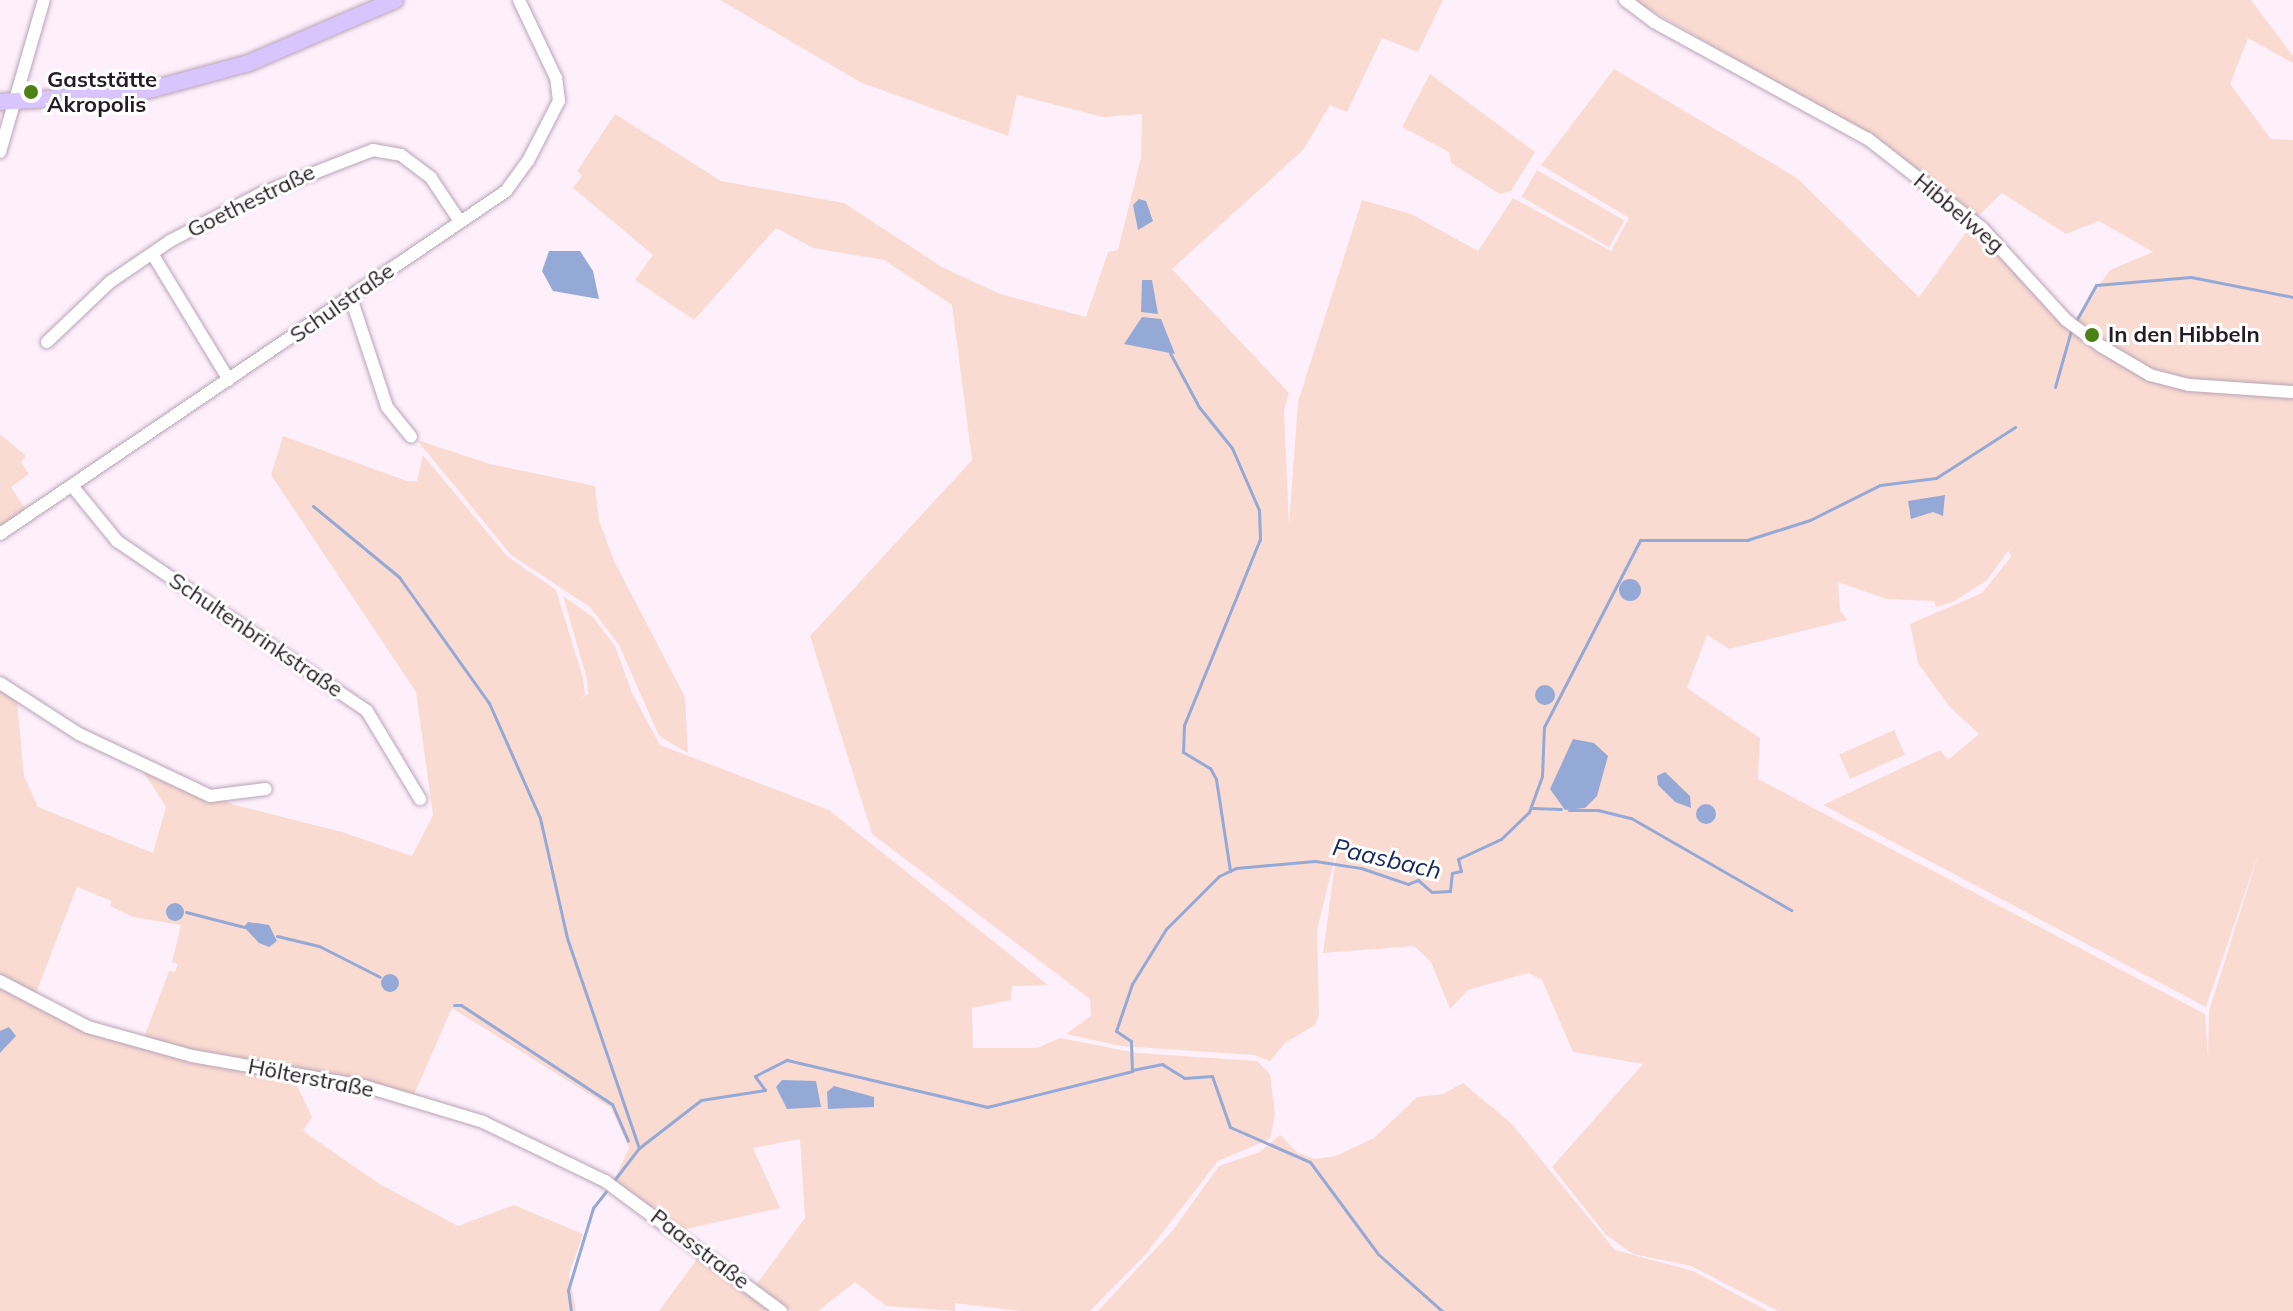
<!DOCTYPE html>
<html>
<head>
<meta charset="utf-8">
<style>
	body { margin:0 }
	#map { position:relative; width:2293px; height:1311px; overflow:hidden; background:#fdf0fb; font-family:Mulish,sans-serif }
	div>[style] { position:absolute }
	.green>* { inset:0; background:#fadbd2; transform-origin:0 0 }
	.water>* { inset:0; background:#95a9d6 }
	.round { border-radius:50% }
	.stream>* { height:3px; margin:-1.5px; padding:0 1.5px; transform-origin:1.5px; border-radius:1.5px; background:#95a9d6 }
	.roads { filter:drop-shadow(0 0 2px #b9a4b6) drop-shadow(0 0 2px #b9a4b6) }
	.minor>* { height:12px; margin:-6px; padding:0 6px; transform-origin:6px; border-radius:6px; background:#fff }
	.major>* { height:16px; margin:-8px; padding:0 8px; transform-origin:8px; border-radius:8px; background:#d8c5fe }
	.dots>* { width:22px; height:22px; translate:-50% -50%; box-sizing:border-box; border:4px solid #fff; border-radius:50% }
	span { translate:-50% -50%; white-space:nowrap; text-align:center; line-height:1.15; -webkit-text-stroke:6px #fff; paint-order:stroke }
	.poi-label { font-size:22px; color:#251d23; font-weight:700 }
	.left { translate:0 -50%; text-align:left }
	.street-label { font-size:22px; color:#251d23 }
	.water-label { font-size:24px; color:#172960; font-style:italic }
</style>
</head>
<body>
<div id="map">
	<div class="green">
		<div style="clip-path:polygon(evenodd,720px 0,1443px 0,1418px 52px,1382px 38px,1347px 112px,1330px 105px,1303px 150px,1172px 269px,1289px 393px,1284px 411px,1289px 524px,1298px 402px,1362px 200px,1411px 214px,1478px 251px,1513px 198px,1611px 251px,1629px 218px,1541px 165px,1614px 69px,1797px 178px,1919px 297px,1970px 227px,2046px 305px,2149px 380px,2293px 397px,2293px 1311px,1778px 1311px,1691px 1266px,1633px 1254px,1606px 1235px,1552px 1167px,1643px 1064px,1573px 1052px,1542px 980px,1528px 973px,1468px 990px,1450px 1009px,1431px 962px,1414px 946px,1323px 953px,1337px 849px,1317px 930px,1319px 1015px,1315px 1025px,1285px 1043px,1270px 1061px,1254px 1055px,1121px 1046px,1066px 1034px,1091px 1016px,1090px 999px,872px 834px,810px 636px,972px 460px,952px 305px,884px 260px,813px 248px,776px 228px,694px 320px,635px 280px,653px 255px,573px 188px,582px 176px,577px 171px,615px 114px,721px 181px,844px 203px,942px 267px,1000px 294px,1086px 317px,1108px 252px,1118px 250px,1141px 158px,1142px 114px,1103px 117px,1017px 95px,1008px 136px,860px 82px,720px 0,2009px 550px,2011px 557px,1982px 593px,1910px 624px,1918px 663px,1949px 706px,1979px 734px,1948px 760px,1940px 750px,1823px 805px,2206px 1007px,2260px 849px,2209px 1011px,2208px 1056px,2205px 1014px,1758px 779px,1760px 738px,1687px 688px,1707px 635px,1729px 649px,1847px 620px,1840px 610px,1838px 582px,1886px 599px,1934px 601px,1936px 607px,1953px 602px,1987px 580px,2009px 550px)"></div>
		<div style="clip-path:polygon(1633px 0,2251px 0,2293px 56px,2293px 63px,2248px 38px,2230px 84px,2271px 139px,2293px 140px,2293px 388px,2199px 381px,2164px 374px,2128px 358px,2074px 321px,2110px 270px,2153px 252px,2099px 221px,2066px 234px,2002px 193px,1976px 218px,1849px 124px)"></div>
		<div style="clip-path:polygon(1430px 74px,1535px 152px,1511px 191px,1500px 194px,1451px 163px,1449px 152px,1402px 127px)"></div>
		<div style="left:1537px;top:170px;width:101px;height:31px;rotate:30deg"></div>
		<div style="clip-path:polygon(0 434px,26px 456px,21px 462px,29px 474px,11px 487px,26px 510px,0 527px)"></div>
		<div style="clip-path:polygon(283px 436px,407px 481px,417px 481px,423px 455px,507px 556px,556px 590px,583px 678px,585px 695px,577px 701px,588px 694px,587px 679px,563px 596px,593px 617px,615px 646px,632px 693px,660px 745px,829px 810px,1048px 985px,1012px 986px,1011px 1000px,972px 1008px,973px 1048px,1037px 1048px,1060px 1038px,1137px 1053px,1257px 1061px,1270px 1074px,1275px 1115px,1270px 1139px,1218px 1161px,1145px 1255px,1090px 1311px,1020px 1311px,955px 1303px,955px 1311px,886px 1306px,855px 1282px,818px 1311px,792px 1311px,756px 1285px,805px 1218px,800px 1139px,753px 1148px,780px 1208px,682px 1230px,614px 1180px,629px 1148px,611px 1108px,452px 1008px,413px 1097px,143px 1040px,169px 971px,175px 972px,178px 964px,172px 962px,181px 925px,133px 917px,110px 906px,112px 901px,77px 887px,34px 998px,0 979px,0 687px,17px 700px,24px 776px,38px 807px,153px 853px,166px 807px,141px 768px,235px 805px,342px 832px,412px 856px,433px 815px,416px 692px,271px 475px)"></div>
		<div style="clip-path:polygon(417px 440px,490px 464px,595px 486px,599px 520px,614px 561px,685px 697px,688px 753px,659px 736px,619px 645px,590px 607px,511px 555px)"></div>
		<div style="left:1894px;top:730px;width:27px;height:60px;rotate:66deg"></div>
		<div style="clip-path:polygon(0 986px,86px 1030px,192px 1060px,295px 1081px,312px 1117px,303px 1131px,378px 1183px,458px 1226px,514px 1205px,583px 1234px,569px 1274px,576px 1311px,0 1311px)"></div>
		<div style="clip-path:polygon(1463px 1083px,1512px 1124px,1615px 1250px,1693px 1271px,1768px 1311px,1098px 1311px,1173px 1230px,1219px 1166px,1260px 1152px,1280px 1135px,1298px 1153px,1315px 1159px,1336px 1156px,1374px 1138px,1417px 1097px,1443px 1094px)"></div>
		<div style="clip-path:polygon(700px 1255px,774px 1311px,659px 1311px)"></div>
	</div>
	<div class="water">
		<div style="clip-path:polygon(1139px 199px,1146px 201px,1153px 221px,1138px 230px,1133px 205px)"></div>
		<div style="clip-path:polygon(549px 251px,580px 251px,593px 271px,599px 299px,553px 291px,542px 271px)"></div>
		<div style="clip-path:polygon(1142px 280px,1152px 280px,1158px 314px,1141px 312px)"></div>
		<div style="clip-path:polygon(1142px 317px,1161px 319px,1175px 354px,1124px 344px)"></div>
		<div style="clip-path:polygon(1945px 495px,1943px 516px,1933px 512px,1911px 519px,1908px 501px)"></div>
		<div class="round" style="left:1619px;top:579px;width:22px;height:22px"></div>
		<div class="round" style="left:1535px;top:685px;width:20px;height:20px"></div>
		<div style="clip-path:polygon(1573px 739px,1594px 743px,1608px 756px,1597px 796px,1585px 808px,1565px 810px,1550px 789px)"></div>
		<div style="clip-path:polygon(1665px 772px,1690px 796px,1691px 808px,1675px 802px,1658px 785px,1657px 776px)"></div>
		<div class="round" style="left:1696px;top:804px;width:20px;height:20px"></div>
		<div class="round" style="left:166px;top:903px;width:18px;height:18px"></div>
		<div style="clip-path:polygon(248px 922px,269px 925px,277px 941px,269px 947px,259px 943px,244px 927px)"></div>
		<div class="round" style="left:381px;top:974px;width:18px;height:18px"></div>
		<div style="clip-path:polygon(9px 1027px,16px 1036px,0 1053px,0 1031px)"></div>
		<div style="clip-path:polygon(782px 1080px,816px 1081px,821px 1107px,787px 1109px,776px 1087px)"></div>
		<div style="clip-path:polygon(834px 1086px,874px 1097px,874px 1107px,828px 1109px,827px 1092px)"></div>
	</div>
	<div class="stream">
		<div style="left:2076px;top:321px;width:41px;rotate:-60.9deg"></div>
		<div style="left:2096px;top:285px;width:95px;rotate:-4.8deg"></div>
		<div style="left:2191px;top:277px;width:104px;rotate:11.1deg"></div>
		<div style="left:1170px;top:353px;width:61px;rotate:61.8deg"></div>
		<div style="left:1199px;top:407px;width:53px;rotate:51.2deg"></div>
		<div style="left:1232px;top:448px;width:68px;rotate:66.5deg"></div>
		<div style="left:1259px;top:510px;width:29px;rotate:88deg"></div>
		<div style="left:1260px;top:539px;width:201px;rotate:112.2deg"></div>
		<div style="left:1184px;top:725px;width:27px;rotate:92deg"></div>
		<div style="left:1183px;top:752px;width:31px;rotate:31deg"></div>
		<div style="left:1210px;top:768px;width:13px;rotate:61deg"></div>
		<div style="left:1216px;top:779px;width:93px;rotate:81.3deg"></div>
		<div style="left:2055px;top:387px;width:62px;rotate:-74.2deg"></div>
		<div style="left:313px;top:506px;width:112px;rotate:39.5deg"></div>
		<div style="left:399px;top:577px;width:155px;rotate:54.5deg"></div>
		<div style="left:489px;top:703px;width:126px;rotate:66.1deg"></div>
		<div style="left:540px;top:818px;width:123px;rotate:77.3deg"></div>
		<div style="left:567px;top:938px;width:222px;rotate:71.1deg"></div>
		<div style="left:1533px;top:808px;width:28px;rotate:2deg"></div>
		<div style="left:1569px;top:810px;width:29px"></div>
		<div style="left:1598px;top:810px;width:34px;rotate:14deg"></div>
		<div style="left:1631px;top:818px;width:185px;rotate:29.9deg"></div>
		<div style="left:186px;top:912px;width:60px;rotate:14.5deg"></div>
		<div style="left:277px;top:936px;width:43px;rotate:13.4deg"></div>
		<div style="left:319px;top:946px;width:68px;rotate:26.9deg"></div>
		<div style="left:454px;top:1005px;width:7px"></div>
		<div style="left:461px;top:1005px;width:181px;rotate:33.3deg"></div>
		<div style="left:612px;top:1104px;width:40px;rotate:66.6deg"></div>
		<div style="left:1132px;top:1070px;width:31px;rotate:-11deg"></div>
		<div style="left:1162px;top:1064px;width:26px;rotate:32deg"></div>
		<div style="left:1184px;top:1078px;width:28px;rotate:-4deg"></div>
		<div style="left:1212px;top:1076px;width:54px;rotate:70.6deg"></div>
		<div style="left:1230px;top:1127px;width:87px;rotate:23.6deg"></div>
		<div style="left:1310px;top:1162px;width:114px;rotate:53.5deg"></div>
		<div style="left:1378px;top:1254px;width:86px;rotate:41.7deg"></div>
		<div style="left:612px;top:1183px;width:44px;rotate:-52.4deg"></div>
		<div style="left:639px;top:1148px;width:78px;rotate:-37.7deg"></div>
		<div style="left:701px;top:1100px;width:65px;rotate:-8.9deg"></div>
		<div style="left:765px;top:1090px;width:17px;rotate:-126deg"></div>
		<div style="left:755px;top:1076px;width:36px;rotate:-27deg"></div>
		<div style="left:787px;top:1060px;width:205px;rotate:13.2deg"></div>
		<div style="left:987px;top:1107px;width:149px;rotate:-13.9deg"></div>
		<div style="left:1132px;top:1071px;width:30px;rotate:-92deg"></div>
		<div style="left:1131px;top:1041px;width:18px;rotate:-146deg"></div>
		<div style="left:1116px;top:1031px;width:50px;rotate:-71.2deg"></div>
		<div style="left:1132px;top:984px;width:65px;rotate:-58.3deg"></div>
		<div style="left:1166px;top:929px;width:75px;rotate:-45deg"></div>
		<div style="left:1219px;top:876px;width:19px;rotate:-25deg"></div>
		<div style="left:1236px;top:868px;width:79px;rotate:-5.1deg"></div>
		<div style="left:1315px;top:861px;width:47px;rotate:8.7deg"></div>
		<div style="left:1361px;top:868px;width:50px;rotate:18.8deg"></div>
		<div style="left:1408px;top:884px;width:11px;rotate:-22deg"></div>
		<div style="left:1418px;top:880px;width:18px;rotate:41deg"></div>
		<div style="left:1432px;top:892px;width:18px;rotate:-3deg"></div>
		<div style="left:1450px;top:891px;width:18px;rotate:-84deg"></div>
		<div style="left:1452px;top:873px;width:9px;rotate:-13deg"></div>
		<div style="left:1461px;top:871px;width:12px;rotate:-104deg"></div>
		<div style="left:1458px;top:859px;width:47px;rotate:-24.9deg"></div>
		<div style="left:1501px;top:839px;width:39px;rotate:-44deg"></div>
		<div style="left:1529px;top:812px;width:38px;rotate:-70deg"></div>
		<div style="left:1542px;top:776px;width:49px;rotate:-87.7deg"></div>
		<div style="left:1544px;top:727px;width:210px;rotate:-62.8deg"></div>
		<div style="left:1640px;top:540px;width:107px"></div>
		<div style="left:1747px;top:540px;width:66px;rotate:-17.6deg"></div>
		<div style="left:1810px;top:520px;width:78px;rotate:-26.6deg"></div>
		<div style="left:1880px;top:485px;width:56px;rotate:-7.1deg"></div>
		<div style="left:1936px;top:478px;width:94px;rotate:-32.8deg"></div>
		<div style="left:571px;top:1311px;width:21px;rotate:-98deg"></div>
		<div style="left:568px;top:1290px;width:86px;rotate:-73deg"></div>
		<div style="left:593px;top:1208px;width:24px;rotate:-52deg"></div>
	</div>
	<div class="roads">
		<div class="minor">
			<div style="left:1625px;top:0;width:36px;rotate:37deg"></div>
			<div style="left:1654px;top:22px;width:244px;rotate:28.7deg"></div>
			<div style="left:1868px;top:139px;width:145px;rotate:38deg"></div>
			<div style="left:1982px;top:228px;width:125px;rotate:47.6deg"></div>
			<div style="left:2066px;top:320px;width:44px;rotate:36.6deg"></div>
			<div style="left:2101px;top:346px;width:57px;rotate:30.6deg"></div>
			<div style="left:2150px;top:375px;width:40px;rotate:14.4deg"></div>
			<div style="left:2189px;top:385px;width:104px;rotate:3.9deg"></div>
			<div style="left:0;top:152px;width:158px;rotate:-73.9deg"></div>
			<div style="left:153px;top:255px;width:146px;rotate:58.7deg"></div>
			<div style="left:351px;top:298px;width:115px;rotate:71.7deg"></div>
			<div style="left:387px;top:407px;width:38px;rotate:51deg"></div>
			<div style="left:47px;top:342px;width:87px;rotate:-43.6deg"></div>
			<div style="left:110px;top:282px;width:73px;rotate:-34.3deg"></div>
			<div style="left:170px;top:241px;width:102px;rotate:-27.6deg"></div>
			<div style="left:260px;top:194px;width:121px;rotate:-21.3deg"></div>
			<div style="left:373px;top:150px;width:28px;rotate:10deg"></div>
			<div style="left:401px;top:155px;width:38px;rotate:37deg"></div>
			<div style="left:431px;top:178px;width:50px;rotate:56.3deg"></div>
			<div style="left:73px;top:487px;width:70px;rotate:50.8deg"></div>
			<div style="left:117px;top:541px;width:302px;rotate:34.2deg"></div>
			<div style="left:367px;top:711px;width:103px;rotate:58.9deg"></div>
			<div style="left:0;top:534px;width:611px;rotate:-34.13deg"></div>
			<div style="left:506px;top:191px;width:37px;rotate:-54deg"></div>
			<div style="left:528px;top:161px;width:68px;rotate:-62.7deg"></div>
			<div style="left:559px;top:101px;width:23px;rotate:-97deg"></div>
			<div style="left:556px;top:78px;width:86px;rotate:-115.4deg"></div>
			<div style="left:0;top:683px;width:94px;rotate:32.8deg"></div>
			<div style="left:79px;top:734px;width:145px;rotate:25.3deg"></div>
			<div style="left:210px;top:796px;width:56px;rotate:-7.1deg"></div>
			<div style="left:0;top:981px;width:99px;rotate:27.6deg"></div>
			<div style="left:88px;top:1027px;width:108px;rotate:15.6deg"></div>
			<div style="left:192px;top:1056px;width:175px;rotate:9.9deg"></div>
			<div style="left:364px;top:1086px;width:124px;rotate:16.8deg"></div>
			<div style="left:483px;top:1122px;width:136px;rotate:25.8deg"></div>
			<div style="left:605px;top:1181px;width:219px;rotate:36.5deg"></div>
		</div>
		<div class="major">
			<div style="left:0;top:102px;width:138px;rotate:-3.7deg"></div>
			<div style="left:138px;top:93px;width:115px;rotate:-15.1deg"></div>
			<div style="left:249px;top:63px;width:159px;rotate:-23.3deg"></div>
		</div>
	</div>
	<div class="dots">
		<div style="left:31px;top:92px;background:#4c8116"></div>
		<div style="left:2092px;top:335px;background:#4c8116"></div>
	</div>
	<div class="poi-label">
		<span class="left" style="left:47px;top:92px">Gaststätte<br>Akropolis</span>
		<span class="left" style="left:2108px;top:335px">In den Hibbeln</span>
	</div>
	<div class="street-label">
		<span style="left:251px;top:201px;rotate:-26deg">Goethestraße</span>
		<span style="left:1959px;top:213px;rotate:40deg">Hibbelweg</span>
		<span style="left:342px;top:303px;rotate:-35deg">Schulstraße</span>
		<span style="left:256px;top:635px;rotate:34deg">Schultenbrinkstraße</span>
		<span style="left:311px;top:1078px;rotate:11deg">Hölterstraße</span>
		<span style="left:700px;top:1249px;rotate:37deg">Paasstraße</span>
	</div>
	<div class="water-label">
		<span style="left:1387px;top:859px;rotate:13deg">Paasbach</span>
	</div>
</div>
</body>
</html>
